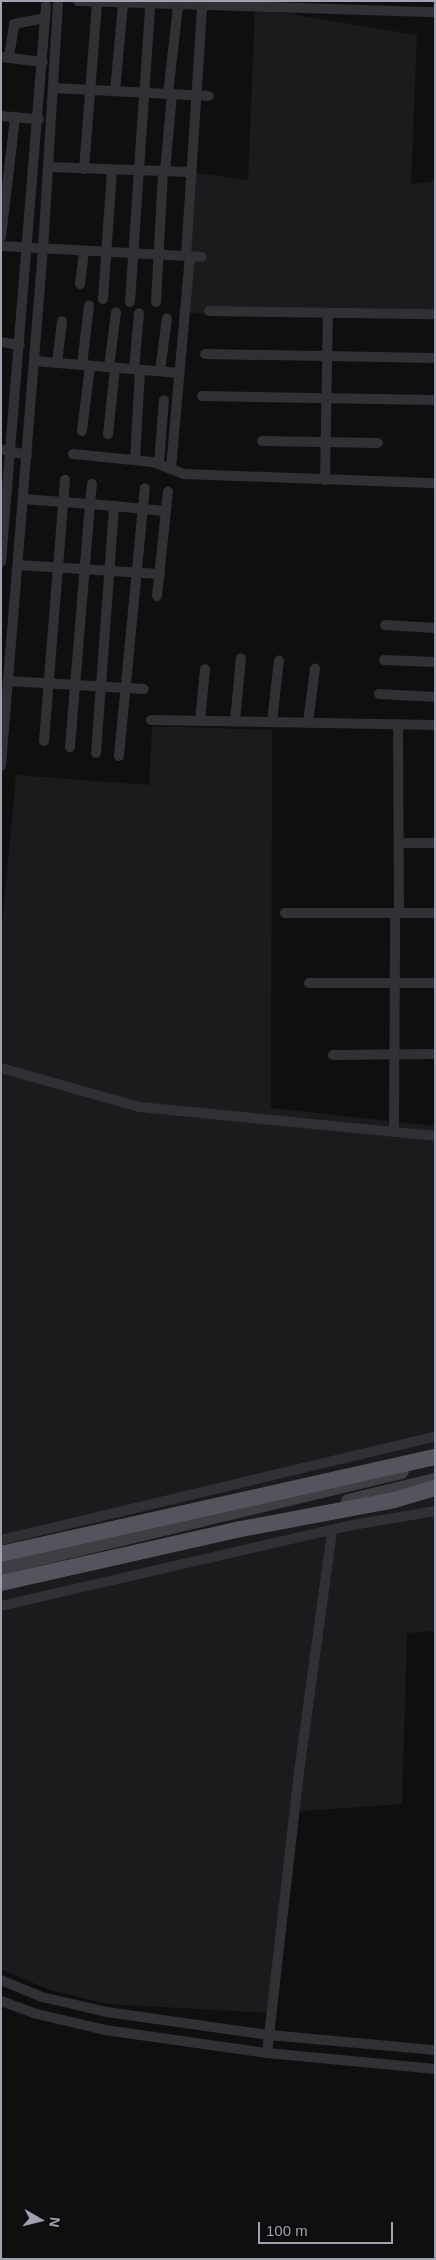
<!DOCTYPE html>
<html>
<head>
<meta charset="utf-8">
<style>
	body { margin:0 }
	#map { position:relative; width:436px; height:2260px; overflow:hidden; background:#0f0f10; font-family:Helvetica,sans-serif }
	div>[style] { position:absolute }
	.built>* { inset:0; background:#1b1b1d }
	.minor>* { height:10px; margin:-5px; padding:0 5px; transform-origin:5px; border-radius:5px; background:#303035 }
	.secondary>* { height:14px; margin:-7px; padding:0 7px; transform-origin:7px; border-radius:7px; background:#3e3f45 }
	.trunk>* { height:16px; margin:-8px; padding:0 8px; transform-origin:8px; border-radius:8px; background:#54545d }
	span { translate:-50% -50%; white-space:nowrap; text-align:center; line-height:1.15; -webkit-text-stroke:4.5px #0a0a0b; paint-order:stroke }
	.frame { position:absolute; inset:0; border:2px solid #a0a2b1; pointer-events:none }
	.north { position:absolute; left:15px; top:2195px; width:50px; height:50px; -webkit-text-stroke:4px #0a0a0b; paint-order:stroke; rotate:98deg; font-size:14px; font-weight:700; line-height:20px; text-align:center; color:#a0a2b1 }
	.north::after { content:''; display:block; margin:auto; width:18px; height:22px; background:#a0a2b1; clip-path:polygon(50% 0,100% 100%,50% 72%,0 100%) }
	.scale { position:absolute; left:258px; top:2222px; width:135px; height:22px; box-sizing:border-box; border:2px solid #a0a2b1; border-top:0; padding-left:6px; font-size:15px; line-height:18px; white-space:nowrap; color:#a0a2b1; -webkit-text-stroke:4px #0a0a0b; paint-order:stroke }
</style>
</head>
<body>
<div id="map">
	<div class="built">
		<div style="clip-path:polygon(255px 8px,417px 35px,411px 184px,435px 181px,435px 319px,185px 313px,190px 172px,248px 180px)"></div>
		<div style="clip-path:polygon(152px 726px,272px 730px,271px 1108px,435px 1126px,435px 1631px,407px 1633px,402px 1804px,291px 1812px,270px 2013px,107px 2004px,47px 1989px,1px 1969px,1px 936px,16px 775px,149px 785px)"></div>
	</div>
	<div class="minor">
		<div style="left:78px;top:1px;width:357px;rotate:1.8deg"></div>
		<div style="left:1px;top:57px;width:42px;rotate:6.8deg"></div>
		<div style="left:9px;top:57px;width:33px;rotate:-81deg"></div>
		<div style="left:14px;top:24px;width:32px;rotate:-11deg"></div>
		<div style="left:53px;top:88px;width:156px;rotate:2.9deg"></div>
		<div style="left:115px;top:91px;width:86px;rotate:-84.7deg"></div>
		<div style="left:168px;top:94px;width:89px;rotate:-83.5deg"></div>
		<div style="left:1px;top:116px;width:38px;rotate:5deg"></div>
		<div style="left:49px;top:167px;width:141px;rotate:2deg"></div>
		<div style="left:84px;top:169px;width:166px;rotate:-85.5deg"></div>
		<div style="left:165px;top:172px;width:78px;rotate:-84.9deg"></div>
		<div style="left:1px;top:237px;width:121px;rotate:-83.3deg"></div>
		<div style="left:1px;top:246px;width:201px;rotate:3.1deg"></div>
		<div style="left:186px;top:256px;width:250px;rotate:-86.3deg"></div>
		<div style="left:80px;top:284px;width:33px;rotate:-83deg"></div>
		<div style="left:103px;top:299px;width:129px;rotate:-86deg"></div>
		<div style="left:130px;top:302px;width:298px;rotate:-86.1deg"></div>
		<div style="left:156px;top:302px;width:130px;rotate:-86.9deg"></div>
		<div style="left:209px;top:311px;width:226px;rotate:0.8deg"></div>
		<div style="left:1px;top:342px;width:19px;rotate:9deg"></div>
		<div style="left:205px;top:354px;width:230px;rotate:1deg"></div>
		<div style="left:34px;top:361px;width:146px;rotate:4.7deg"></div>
		<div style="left:57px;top:363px;width:42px;rotate:-83.2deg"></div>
		<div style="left:82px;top:365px;width:60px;rotate:-83.3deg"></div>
		<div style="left:109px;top:367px;width:55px;rotate:-82.7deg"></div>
		<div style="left:134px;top:369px;width:56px;rotate:-84.9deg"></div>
		<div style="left:160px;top:371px;width:53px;rotate:-82.5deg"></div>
		<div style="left:202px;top:396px;width:233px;rotate:1deg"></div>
		<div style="left:82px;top:431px;width:65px;rotate:-83deg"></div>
		<div style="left:108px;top:434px;width:66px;rotate:-83.9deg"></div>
		<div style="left:262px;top:441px;width:116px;rotate:1deg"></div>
		<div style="left:1px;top:449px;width:27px;rotate:13deg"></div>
		<div style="left:73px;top:454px;width:80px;rotate:5.7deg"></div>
		<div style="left:153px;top:462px;width:33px;rotate:21deg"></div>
		<div style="left:184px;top:474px;width:251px;rotate:2.1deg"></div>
		<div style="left:135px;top:460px;width:90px;rotate:-86.8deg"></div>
		<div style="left:159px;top:463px;width:63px;rotate:-85.5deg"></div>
		<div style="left:171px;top:468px;width:213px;rotate:-84.9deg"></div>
		<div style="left:325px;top:480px;width:167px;rotate:-89deg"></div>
		<div style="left:92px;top:484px;width:20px;rotate:96deg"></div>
		<div style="left:90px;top:504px;width:24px;rotate:5deg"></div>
		<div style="left:23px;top:499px;width:67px;rotate:4.3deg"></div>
		<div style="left:90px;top:504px;width:244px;rotate:94.7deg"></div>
		<div style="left:1px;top:562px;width:558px;rotate:-85.37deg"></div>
		<div style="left:18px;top:565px;width:142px;rotate:3.6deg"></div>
		<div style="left:157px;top:596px;width:105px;rotate:-84deg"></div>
		<div style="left:385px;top:625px;width:50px;rotate:3.4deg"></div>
		<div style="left:384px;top:660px;width:51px;rotate:2.2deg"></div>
		<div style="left:8px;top:681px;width:136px;rotate:3.4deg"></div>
		<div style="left:379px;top:694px;width:56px;rotate:3.1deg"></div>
		<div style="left:151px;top:720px;width:284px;rotate:1deg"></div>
		<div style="left:200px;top:721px;width:52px;rotate:-84.5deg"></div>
		<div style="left:235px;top:721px;width:63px;rotate:-84.6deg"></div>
		<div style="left:272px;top:722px;width:62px;rotate:-83.6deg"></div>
		<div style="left:308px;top:723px;width:55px;rotate:-82.7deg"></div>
		<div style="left:398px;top:724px;width:189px;rotate:89.7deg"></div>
		<div style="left:44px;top:741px;width:262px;rotate:-85.4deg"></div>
		<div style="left:96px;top:753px;width:248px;rotate:-85.8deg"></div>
		<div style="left:114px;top:506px;width:51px;rotate:5.6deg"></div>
		<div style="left:119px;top:756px;width:269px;rotate:-84.5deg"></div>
		<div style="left:1px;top:766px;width:519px;rotate:-85.36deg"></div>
		<div style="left:43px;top:249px;width:245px;rotate:-86.5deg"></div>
		<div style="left:399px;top:843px;width:36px"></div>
		<div style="left:285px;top:913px;width:150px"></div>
		<div style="left:309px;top:983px;width:126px"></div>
		<div style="left:333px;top:1055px;width:102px;rotate:-0.6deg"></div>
		<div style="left:1px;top:1068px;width:144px;rotate:15.7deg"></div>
		<div style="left:140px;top:1107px;width:296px;rotate:5.6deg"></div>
		<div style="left:394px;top:1132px;width:219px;rotate:-89.7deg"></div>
		<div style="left:1px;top:1540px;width:446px;rotate:-13.4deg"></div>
		<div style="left:1px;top:1606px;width:361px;rotate:-13deg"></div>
		<div style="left:353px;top:1525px;width:83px;rotate:-9.7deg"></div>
		<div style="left:1px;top:1980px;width:44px;rotate:22.5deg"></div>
		<div style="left:42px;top:1997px;width:67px;rotate:13deg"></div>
		<div style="left:107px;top:2012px;width:164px;rotate:8.1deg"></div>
		<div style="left:269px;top:2035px;width:167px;rotate:5.2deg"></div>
		<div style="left:1px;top:2001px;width:38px;rotate:20deg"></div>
		<div style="left:37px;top:2014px;width:70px;rotate:13.2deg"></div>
		<div style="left:105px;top:2030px;width:164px;rotate:8.1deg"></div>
		<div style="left:267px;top:2053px;width:169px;rotate:5.4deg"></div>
		<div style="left:267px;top:2053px;width:290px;rotate:-83.5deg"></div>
		<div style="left:300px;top:1765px;width:237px;rotate:-82.2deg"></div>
	</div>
	<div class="secondary">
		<div style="left:348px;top:1501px;width:89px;rotate:-13.6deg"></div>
		<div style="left:1px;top:1568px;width:412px;rotate:-13.5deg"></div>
	</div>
	<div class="trunk">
		<div style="left:1px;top:1554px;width:445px;rotate:-12.6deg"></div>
		<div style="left:1px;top:1583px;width:246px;rotate:-12.7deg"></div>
		<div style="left:241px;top:1529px;width:156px;rotate:-10.7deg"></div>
		<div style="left:394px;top:1500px;width:43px;rotate:-16.3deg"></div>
	</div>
	<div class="frame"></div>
	<div class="north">N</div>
	<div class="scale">100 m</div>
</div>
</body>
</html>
